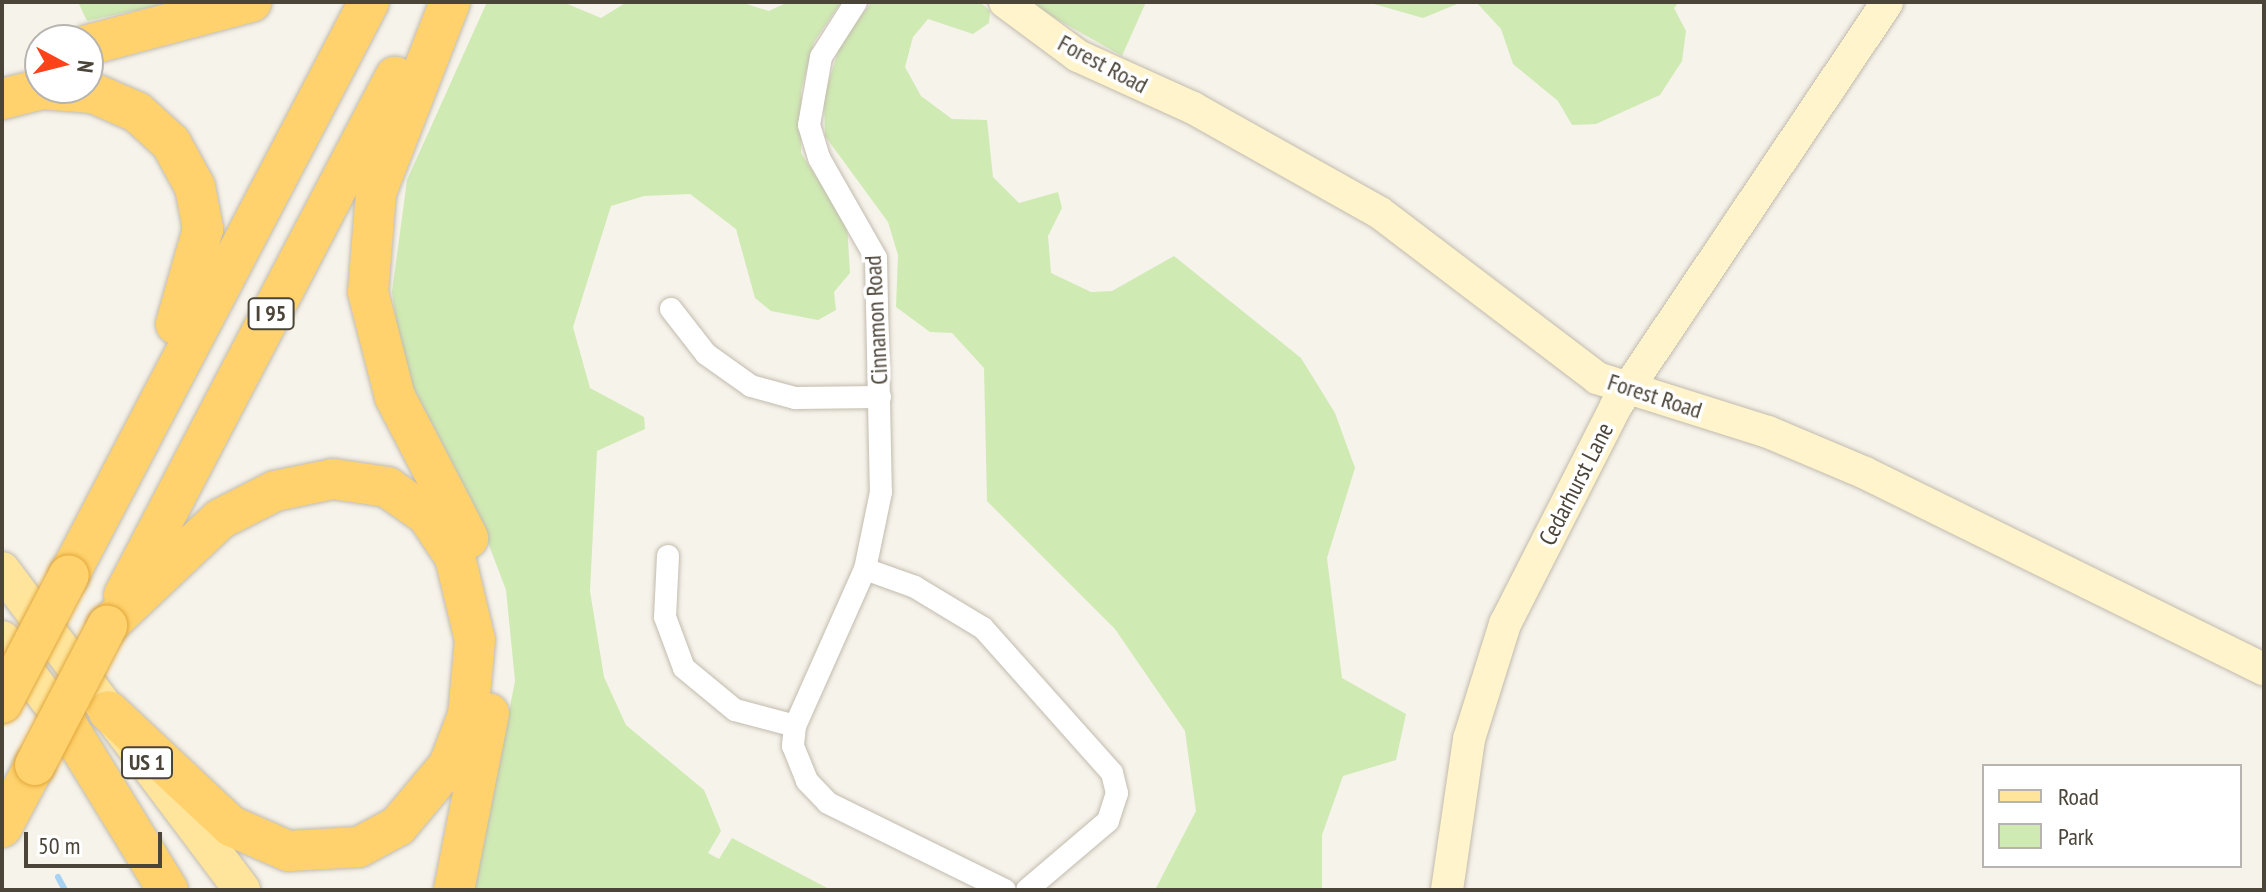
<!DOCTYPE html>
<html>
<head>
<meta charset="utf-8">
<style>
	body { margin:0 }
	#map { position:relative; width:2266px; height:892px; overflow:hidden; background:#f6f3eb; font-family:"PT Sans Narrow",sans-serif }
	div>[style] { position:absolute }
	.green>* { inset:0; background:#d0eab4 }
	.stream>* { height:6px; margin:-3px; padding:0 3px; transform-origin:3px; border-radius:3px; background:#a7d2f2 }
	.roads { filter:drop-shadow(0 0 2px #c2bbad) drop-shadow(0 0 2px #c2bbad) }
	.street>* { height:22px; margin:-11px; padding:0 11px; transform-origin:11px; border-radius:11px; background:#fff }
	.secondary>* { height:32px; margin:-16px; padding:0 16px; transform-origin:16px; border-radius:16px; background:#fff4cc }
	.primary>* { height:36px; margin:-18px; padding:0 18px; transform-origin:18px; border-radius:18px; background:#ffe59b }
	.highway>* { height:40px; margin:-20px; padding:0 20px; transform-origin:20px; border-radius:20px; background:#ffd26d }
	.bridges { filter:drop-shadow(0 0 2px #e1a73a) drop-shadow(0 0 2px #e1a73a) }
	.highway-bridge>* { height:40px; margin:-20px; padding:0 20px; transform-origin:20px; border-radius:20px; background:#ffd26d }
	span { translate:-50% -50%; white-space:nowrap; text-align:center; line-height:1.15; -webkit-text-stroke:7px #fff; paint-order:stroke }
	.shield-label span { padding:2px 6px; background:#fff; border:2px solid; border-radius:6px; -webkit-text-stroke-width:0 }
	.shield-label { font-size:22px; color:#4b4438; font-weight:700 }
	.street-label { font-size:24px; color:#4b4438 }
	.frame { position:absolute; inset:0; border:4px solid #4b4438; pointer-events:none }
	.legend { position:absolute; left:1982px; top:764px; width:260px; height:104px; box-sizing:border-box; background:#fff; border:2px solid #b7b4af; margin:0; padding:10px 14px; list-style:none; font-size:24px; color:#4b4438 }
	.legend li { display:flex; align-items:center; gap:16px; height:40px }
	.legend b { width:40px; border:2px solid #b7b4af }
	.north { position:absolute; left:24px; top:24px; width:80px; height:80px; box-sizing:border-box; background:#fff; border:2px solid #b7b4af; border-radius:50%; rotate:97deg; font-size:22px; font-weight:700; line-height:32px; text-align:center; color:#4b4438 }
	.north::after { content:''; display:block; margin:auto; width:28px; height:36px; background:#fe421a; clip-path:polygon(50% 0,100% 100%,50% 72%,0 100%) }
	.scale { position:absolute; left:24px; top:832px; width:138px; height:36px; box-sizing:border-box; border:4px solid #4b4438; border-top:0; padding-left:10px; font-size:24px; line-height:28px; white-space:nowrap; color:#4b4438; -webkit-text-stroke:6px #fff; paint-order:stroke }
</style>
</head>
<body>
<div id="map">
	<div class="green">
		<div style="clip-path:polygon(78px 2px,174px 2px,87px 21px)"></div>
		<div style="clip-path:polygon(487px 2px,563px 2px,601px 18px,627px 2px,740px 2px,769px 11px,788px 2px,841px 2px,814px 42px,801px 91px,801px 153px,847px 225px,850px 273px,834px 292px,836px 310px,818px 320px,771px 311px,755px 298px,736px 229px,690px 194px,644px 196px,611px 206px,573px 327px,590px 388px,644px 417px,645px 429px,597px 451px,590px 591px,604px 677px,626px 725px,704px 790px,721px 831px,708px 853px,719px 859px,732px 838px,831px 890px,474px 890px,515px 681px,506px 590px,473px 503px,402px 366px,392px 292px,407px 180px)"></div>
		<div style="clip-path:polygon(872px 2px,980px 2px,990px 11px,989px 23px,973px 34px,928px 19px,913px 37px,905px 67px,921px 96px,952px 119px,987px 120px,993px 177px,1019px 203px,1058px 192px,1062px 208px,1048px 236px,1051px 273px,1091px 292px,1112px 291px,1174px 256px,1301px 358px,1335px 413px,1355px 468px,1327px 558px,1342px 678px,1406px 714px,1396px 760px,1343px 776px,1322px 835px,1322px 890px,1155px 890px,1196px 811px,1185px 731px,1115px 629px,987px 501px,984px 368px,952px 333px,930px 332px,896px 307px,898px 255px,888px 222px,825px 136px,824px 97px,841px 42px)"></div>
		<div style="clip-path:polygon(1027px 2px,1146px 2px,1122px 56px)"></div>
		<div style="clip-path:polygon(1367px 2px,1462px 2px,1423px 18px)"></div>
		<div style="clip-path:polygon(1476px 2px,1679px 2px,1674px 8px,1686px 31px,1682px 61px,1660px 95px,1596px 124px,1572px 125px,1558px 101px,1513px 64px,1501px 29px)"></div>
	</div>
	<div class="stream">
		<div style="left:58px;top:877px;width:15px;rotate:62deg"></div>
	</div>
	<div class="roads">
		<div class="street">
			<div style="left:856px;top:2px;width:65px;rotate:122.5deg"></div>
			<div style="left:821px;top:57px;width:69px;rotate:100deg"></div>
			<div style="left:809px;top:125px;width:34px;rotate:73deg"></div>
			<div style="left:819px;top:158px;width:115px;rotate:60.3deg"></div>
			<div style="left:876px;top:258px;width:234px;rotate:88.8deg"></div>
			<div style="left:881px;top:492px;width:79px;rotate:101.7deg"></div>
			<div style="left:865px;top:569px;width:172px;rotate:114deg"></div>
			<div style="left:795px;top:726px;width:20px;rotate:96deg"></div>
			<div style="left:793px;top:746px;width:38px;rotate:68deg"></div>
			<div style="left:807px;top:781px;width:30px;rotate:46deg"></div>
			<div style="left:828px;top:803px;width:197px;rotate:26.2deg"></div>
			<div style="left:671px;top:309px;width:57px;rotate:52.1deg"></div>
			<div style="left:706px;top:354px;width:55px;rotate:35.4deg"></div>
			<div style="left:751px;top:386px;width:46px;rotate:15.3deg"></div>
			<div style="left:795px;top:398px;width:85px;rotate:-0.7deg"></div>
			<div style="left:668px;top:556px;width:61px;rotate:92.8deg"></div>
			<div style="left:665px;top:617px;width:54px;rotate:69.6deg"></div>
			<div style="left:684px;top:668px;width:66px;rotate:39.5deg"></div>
			<div style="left:735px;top:710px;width:62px;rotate:14.9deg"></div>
			<div style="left:865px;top:569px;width:53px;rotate:19.8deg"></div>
			<div style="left:915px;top:587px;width:79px;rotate:31.1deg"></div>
			<div style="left:983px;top:628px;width:194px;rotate:48.3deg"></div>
			<div style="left:1112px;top:773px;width:21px;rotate:76deg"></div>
			<div style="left:1117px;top:793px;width:29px;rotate:108deg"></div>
			<div style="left:1108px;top:821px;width:106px;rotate:139.6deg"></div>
		</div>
		<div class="secondary">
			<div style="left:1005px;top:2px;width:91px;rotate:36.5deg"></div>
			<div style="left:1078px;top:56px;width:126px;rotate:24.3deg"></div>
			<div style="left:1193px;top:108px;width:214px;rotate:29.3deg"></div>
			<div style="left:1380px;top:213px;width:273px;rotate:37.2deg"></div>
			<div style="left:1597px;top:378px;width:179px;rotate:17.5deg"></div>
			<div style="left:1768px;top:432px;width:105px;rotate:22.9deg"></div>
			<div style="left:1865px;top:473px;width:445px;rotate:26.2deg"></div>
			<div style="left:1447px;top:890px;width:153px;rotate:-81.7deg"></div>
			<div style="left:1469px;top:739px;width:121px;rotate:-72.6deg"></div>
			<div style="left:1505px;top:624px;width:245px;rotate:-63deg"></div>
			<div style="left:1616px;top:406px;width:486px;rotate:-56.1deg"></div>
		</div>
		<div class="primary">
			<div style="left:2px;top:570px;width:400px;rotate:53.1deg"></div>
			<div style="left:2px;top:639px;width:123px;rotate:52.9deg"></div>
		</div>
		<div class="highway">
			<div style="left:450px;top:2px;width:205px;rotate:111.2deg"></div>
			<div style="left:376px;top:193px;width:99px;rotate:94.6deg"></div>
			<div style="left:368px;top:292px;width:108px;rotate:75.6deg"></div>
			<div style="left:395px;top:397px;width:159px;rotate:62.6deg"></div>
			<div style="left:88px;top:45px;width:169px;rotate:-14.8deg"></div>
			<div style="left:2px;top:99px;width:41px;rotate:-14deg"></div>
			<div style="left:42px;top:89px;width:51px;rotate:4.5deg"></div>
			<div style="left:93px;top:93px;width:48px;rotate:23.4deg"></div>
			<div style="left:137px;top:112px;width:46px;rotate:42.4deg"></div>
			<div style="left:171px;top:143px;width:50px;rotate:61.4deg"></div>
			<div style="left:195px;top:187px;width:43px;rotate:79.2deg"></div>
			<div style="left:203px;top:229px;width:99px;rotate:105.9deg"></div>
			<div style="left:69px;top:575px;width:647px;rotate:-62.37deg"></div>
			<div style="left:124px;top:595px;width:585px;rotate:-62.38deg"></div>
			<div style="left:107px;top:626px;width:156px;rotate:-43.4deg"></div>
			<div style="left:220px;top:519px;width:62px;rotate:-27deg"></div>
			<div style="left:275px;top:491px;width:59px;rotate:-11.7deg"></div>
			<div style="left:333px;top:479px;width:55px;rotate:8.4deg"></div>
			<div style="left:387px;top:487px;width:49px;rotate:35deg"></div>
			<div style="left:427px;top:515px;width:50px;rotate:56.3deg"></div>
			<div style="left:455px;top:557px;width:85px;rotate:76.5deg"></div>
			<div style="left:475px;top:640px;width:75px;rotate:95.3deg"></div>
			<div style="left:468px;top:715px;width:53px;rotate:110.8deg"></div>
			<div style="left:449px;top:765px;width:80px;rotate:129.9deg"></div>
			<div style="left:398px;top:826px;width:44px;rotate:151.7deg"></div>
			<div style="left:359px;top:847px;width:71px;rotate:176.8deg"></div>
			<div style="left:288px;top:851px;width:62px;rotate:-156.3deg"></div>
			<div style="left:231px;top:826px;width:168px;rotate:-136.9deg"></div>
			<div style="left:65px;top:722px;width:197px;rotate:58.5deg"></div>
			<div style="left:2px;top:827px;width:70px;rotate:-62deg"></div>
			<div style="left:454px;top:890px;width:180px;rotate:-78.8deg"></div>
		</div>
	</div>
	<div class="bridges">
		<div class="highway-bridge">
			<div style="left:2px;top:703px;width:144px;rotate:-62.4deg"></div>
			<div style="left:35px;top:765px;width:157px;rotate:-62.6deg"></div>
		</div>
	</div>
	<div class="shield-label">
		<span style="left:271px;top:314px">I 95</span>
		<span style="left:147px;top:763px">US 1</span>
	</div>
	<div class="street-label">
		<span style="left:1103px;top:64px;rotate:28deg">Forest Road</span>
		<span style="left:876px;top:320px;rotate:-93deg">Cinnamon Road</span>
		<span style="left:1655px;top:396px;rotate:18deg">Forest Road</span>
		<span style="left:1576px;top:484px;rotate:-63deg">Cedarhurst Lane</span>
	</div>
	<div class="frame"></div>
	<ul class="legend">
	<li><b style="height:10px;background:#ffe59b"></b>Road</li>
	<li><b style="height:22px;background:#d0eab4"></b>Park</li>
	</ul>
	<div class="north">N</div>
	<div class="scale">50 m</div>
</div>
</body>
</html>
